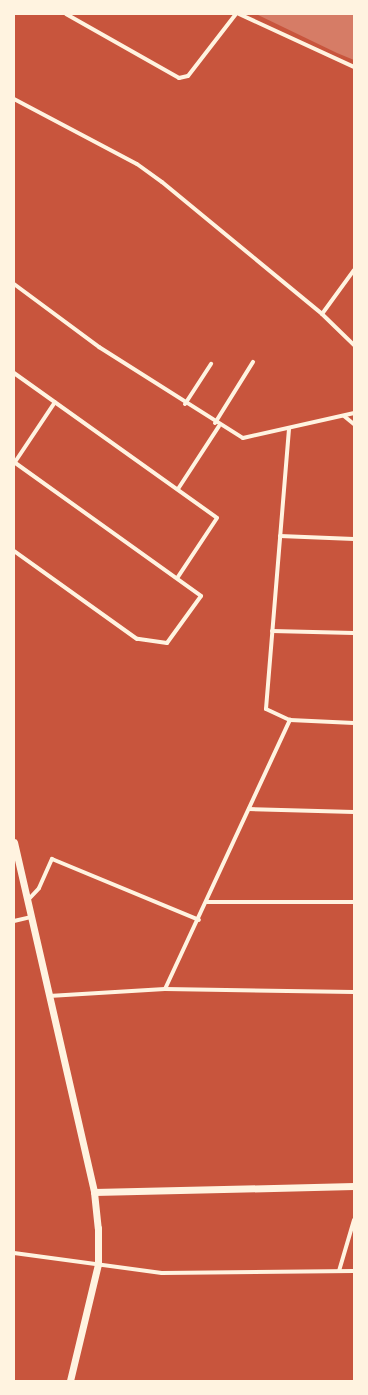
<!DOCTYPE html>
<html>
<head>
<meta charset="utf-8">
<style>
	body { margin:0 }
	#map { position:relative; width:368px; height:1395px; overflow:hidden; background:#c8553d; font-family:"Asap Condensed",sans-serif }
	div>[style] { position:absolute }
	.building>* { inset:0; background:#d67c66 }
	.minor>* { height:4px; margin:-2px; padding:0 2px; transform-origin:2px; border-radius:2px; background:#fff3e0 }
	.tertiary>* { height:7px; margin:-3.5px; padding:0 3.5px; transform-origin:3.5px; border-radius:3.5px; background:#fff3e0 }
	span { translate:-50% -50%; white-space:nowrap; text-align:center; line-height:1.15; -webkit-text-stroke:4px #fff3e0; paint-order:stroke }
	.frame { position:absolute; inset:0; border:15px solid #fff3e0; pointer-events:none }
</style>
</head>
<body>
<div id="map">
	<div class="building">
		<div style="clip-path:polygon(256px 14px,354px 14px,354px 60px,337px 53px)"></div>
	</div>
	<div class="minor">
		<div style="left:66px;top:14px;width:130px;rotate:29.5deg"></div>
		<div style="left:179px;top:78px;width:9px;rotate:-13deg"></div>
		<div style="left:188px;top:76px;width:78px;rotate:-52.3deg"></div>
		<div style="left:239px;top:14px;width:127px;rotate:24.7deg"></div>
		<div style="left:14px;top:99px;width:139px;rotate:27.9deg"></div>
		<div style="left:137px;top:164px;width:31px;rotate:36deg"></div>
		<div style="left:162px;top:182px;width:207px;rotate:39.5deg"></div>
		<div style="left:322px;top:314px;width:45px;rotate:44.1deg"></div>
		<div style="left:14px;top:284px;width:106px;rotate:36.5deg"></div>
		<div style="left:99px;top:347px;width:170px;rotate:32.3deg"></div>
		<div style="left:243px;top:438px;width:114px;rotate:-12.7deg"></div>
		<div style="left:322px;top:314px;width:54px;rotate:-54deg"></div>
		<div style="left:14px;top:373px;width:249px;rotate:35.5deg"></div>
		<div style="left:217px;top:518px;width:71px;rotate:123.5deg"></div>
		<div style="left:185px;top:404px;width:48px;rotate:-57deg"></div>
		<div style="left:344px;top:416px;width:13px;rotate:39deg"></div>
		<div style="left:215px;top:423px;width:72px;rotate:-58.1deg"></div>
		<div style="left:289px;top:429px;width:281px;rotate:94.7deg"></div>
		<div style="left:266px;top:709px;width:26px;rotate:25deg"></div>
		<div style="left:290px;top:720px;width:64px;rotate:2.7deg"></div>
		<div style="left:14px;top:462px;width:230px;rotate:35.6deg"></div>
		<div style="left:201px;top:596px;width:58px;rotate:125.9deg"></div>
		<div style="left:167px;top:643px;width:30px;rotate:-172deg"></div>
		<div style="left:137px;top:639px;width:151px;rotate:-144.4deg"></div>
		<div style="left:15px;top:462px;width:72px;rotate:-56.3deg"></div>
		<div style="left:178px;top:489px;width:75px;rotate:-56.9deg"></div>
		<div style="left:280px;top:536px;width:74px;rotate:2.3deg"></div>
		<div style="left:272px;top:631px;width:82px;rotate:1.4deg"></div>
		<div style="left:249px;top:809px;width:105px;rotate:1.6deg"></div>
		<div style="left:28px;top:900px;width:16px;rotate:-47deg"></div>
		<div style="left:39px;top:888px;width:32px;rotate:-66deg"></div>
		<div style="left:52px;top:859px;width:159px;rotate:22.5deg"></div>
		<div style="left:207px;top:902px;width:147px"></div>
		<div style="left:14px;top:921px;width:17px;rotate:-13deg"></div>
		<div style="left:165px;top:989px;width:297px;rotate:-65.1deg"></div>
		<div style="left:49px;top:996px;width:116px;rotate:-3.5deg"></div>
		<div style="left:165px;top:989px;width:189px;rotate:0.9deg"></div>
		<div style="left:14px;top:1253px;width:149px;rotate:7.7deg"></div>
		<div style="left:162px;top:1273px;width:192px;rotate:-0.6deg"></div>
		<div style="left:339px;top:1271px;width:53px;rotate:-73.6deg"></div>
	</div>
	<div class="tertiary">
		<div style="left:14px;top:842px;width:359px;rotate:77.1deg"></div>
		<div style="left:94px;top:1192px;width:36px;rotate:84deg"></div>
		<div style="left:98px;top:1228px;width:36px;rotate:90deg"></div>
		<div style="left:98px;top:1264px;width:120px;rotate:103.5deg"></div>
		<div style="left:94px;top:1192px;width:260px;rotate:-1.3deg"></div>
	</div>
	<div class="frame"></div>
</div>
</body>
</html>
